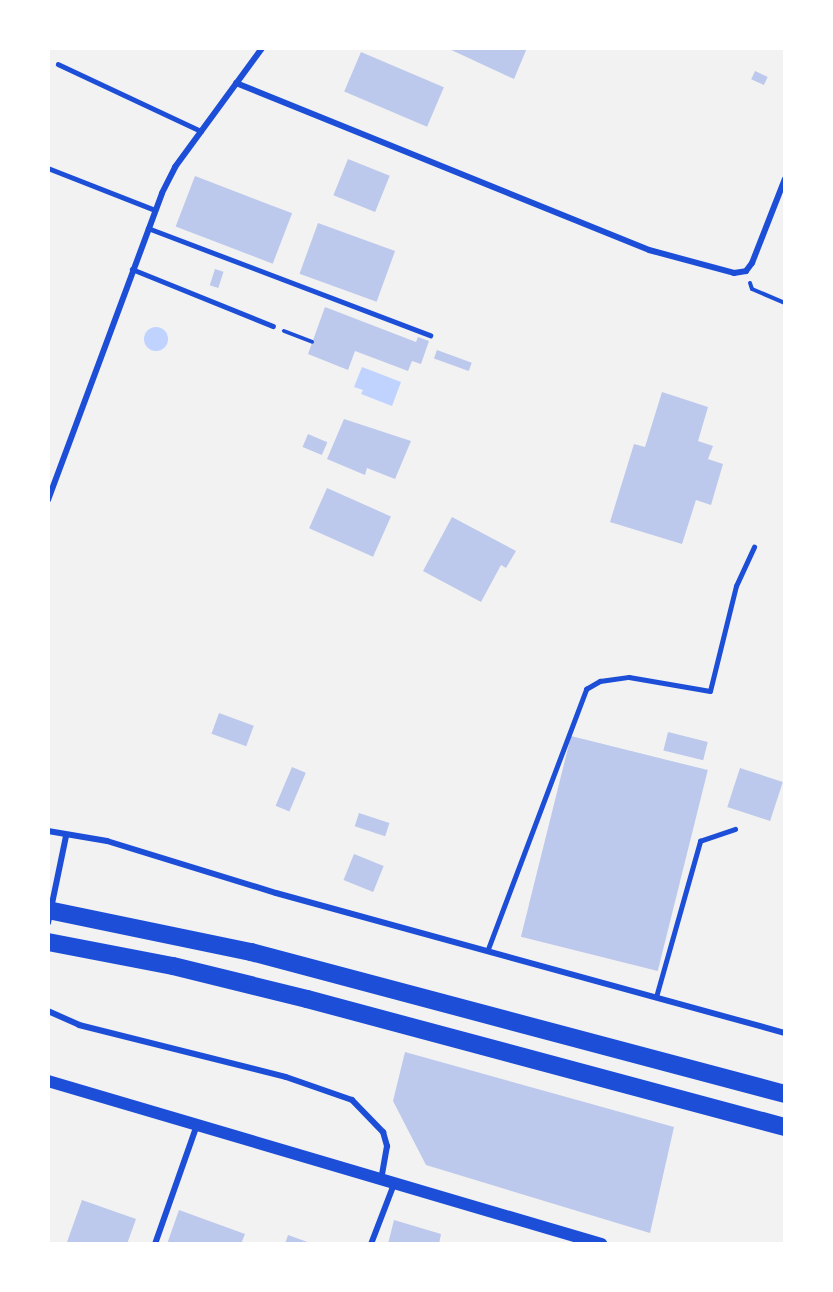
<!DOCTYPE html>
<html>
<head>
<meta charset="utf-8">
<style>
	body { margin:0 }
	#map { position:relative; width:833px; height:1292px; overflow:hidden; background:#f2f2f2; font-family:"IBM Plex Sans",sans-serif }
	div>[style] { position:absolute }
	.water>* { inset:0; background:#bfd3fe }
	.round { border-radius:50% }
	.building>* { inset:0; background:#bdc9ec; transform-origin:0 0 }
	.path>* { height:4px; margin:-2px; padding:0 2px; transform-origin:2px; border-radius:2px; background:#1d4ed8 }
	.service>* { height:4.5px; margin:-2.25px; padding:0 2.25px; transform-origin:2.25px; border-radius:2.25px; background:#1d4ed8 }
	.minor>* { height:6px; margin:-3px; padding:0 3px; transform-origin:3px; border-radius:3px; background:#1d4ed8 }
	.secondary>* { height:12px; margin:-6px; padding:0 6px; transform-origin:6px; border-radius:6px; background:#1d4ed8 }
	.motorway>* { height:18px; margin:-9px; padding:0 9px; transform-origin:9px; border-radius:9px; background:#1d4ed8 }
	span { translate:-50% -50%; white-space:nowrap; text-align:center; line-height:1.15; -webkit-text-stroke:4.5px #fff; paint-order:stroke }
	.frame { position:absolute; inset:0; border:50px solid #fff; pointer-events:none }
</style>
</head>
<body>
<div id="map">
	<div class="water">
		<div class="round" style="left:144px;top:327px;width:24px;height:24px"></div>
		<div style="clip-path:polygon(362px 367px,401px 382px,392px 406px,361px 394px,363px 390px,354px 387px)"></div>
	</div>
	<div class="building">
		<div style="clip-path:polygon(447px 48px,527px 48px,514px 79px)"></div>
		<div style="left:361px;top:52px;width:90px;height:43px;rotate:23deg"></div>
		<div style="left:755px;top:71px;width:14px;height:9px;rotate:25deg"></div>
		<div style="left:348px;top:159px;width:45px;height:39px;rotate:22deg"></div>
		<div style="left:195px;top:176px;width:104px;height:54px;rotate:21deg"></div>
		<div style="left:318px;top:223px;width:82px;height:54px;rotate:20deg"></div>
		<div style="left:215px;top:269px;width:9px;height:17px;rotate:18deg"></div>
		<div style="clip-path:polygon(325px 307px,416px 342px,418px 337px,429px 341px,421px 364px,412px 361px,408px 371px,355px 351px,348px 370px,308px 354px)"></div>
		<div style="left:437px;top:350px;width:37px;height:9px;rotate:20deg"></div>
		<div style="clip-path:polygon(662px 392px,708px 407px,698px 441px,713px 446px,708px 459px,723px 464px,711px 505px,696px 500px,682px 544px,610px 522px,634px 444px,645px 447px)"></div>
		<div style="clip-path:polygon(344px 419px,411px 441px,395px 479px,367px 468px,365px 475px,327px 459px)"></div>
		<div style="left:308px;top:434px;width:21px;height:14px;rotate:23deg"></div>
		<div style="left:327px;top:488px;width:70px;height:44px;rotate:24deg"></div>
		<div style="clip-path:polygon(452px 517px,516px 551px,506px 568px,501px 565px,481px 602px,423px 571px)"></div>
		<div style="left:219px;top:713px;width:37px;height:22px;rotate:20deg"></div>
		<div style="left:668px;top:732px;width:41px;height:19px;rotate:14deg"></div>
		<div style="left:571px;top:736px;width:141px;height:207px;rotate:14deg"></div>
		<div style="left:292px;top:767px;width:15px;height:42px;rotate:23deg"></div>
		<div style="left:740px;top:768px;width:45px;height:41px;rotate:18deg"></div>
		<div style="left:359px;top:813px;width:32px;height:14px;rotate:18deg"></div>
		<div style="left:354px;top:854px;width:32px;height:28px;rotate:22deg"></div>
		<div style="clip-path:polygon(405px 1052px,674px 1127px,650px 1233px,426px 1165px,393px 1101px)"></div>
		<div style="clip-path:polygon(82px 1200px,136px 1219px,127px 1244px,67px 1242px)"></div>
		<div style="clip-path:polygon(179px 1210px,245px 1234px,241px 1244px,167px 1244px)"></div>
		<div style="clip-path:polygon(394px 1220px,441px 1234px,439px 1244px,388px 1244px)"></div>
		<div style="clip-path:polygon(288px 1235px,313px 1244px,285px 1244px)"></div>
	</div>
	<div class="path">
		<div style="left:750px;top:283px;width:6px;rotate:72deg"></div>
		<div style="left:752px;top:289px;width:36px;rotate:23deg"></div>
		<div style="left:284px;top:331px;width:30px;rotate:21deg"></div>
	</div>
	<div class="service">
		<div style="left:58px;top:64px;width:158px;rotate:25.1deg"></div>
		<div style="left:48px;top:168px;width:115px;rotate:21.4deg"></div>
		<div style="left:148px;top:228px;width:302px;rotate:20.8deg"></div>
		<div style="left:132px;top:269px;width:152px;rotate:22deg"></div>
		<div style="left:488px;top:949px;width:278px;rotate:-69.3deg"></div>
		<div style="left:586px;top:689px;width:16px;rotate:-30deg"></div>
		<div style="left:600px;top:681px;width:29px;rotate:-8deg"></div>
		<div style="left:629px;top:677px;width:82px;rotate:9.8deg"></div>
		<div style="left:710px;top:691px;width:108px;rotate:-76.1deg"></div>
		<div style="left:736px;top:586px;width:43px;rotate:-65.2deg"></div>
		<div style="left:656px;top:997px;width:162px;rotate:-74.2deg"></div>
		<div style="left:700px;top:841px;width:37px;rotate:-19deg"></div>
	</div>
	<div class="minor">
		<div style="left:236px;top:83px;width:445px;rotate:22deg"></div>
		<div style="left:649px;top:250px;width:88px;rotate:15.1deg"></div>
		<div style="left:734px;top:273px;width:12px;rotate:-9deg"></div>
		<div style="left:746px;top:271px;width:10px;rotate:-53deg"></div>
		<div style="left:752px;top:263px;width:90px;rotate:-68.6deg"></div>
		<div style="left:48px;top:500px;width:327px;rotate:-69.6deg"></div>
		<div style="left:162px;top:193px;width:29px;rotate:-63deg"></div>
		<div style="left:175px;top:167px;width:147px;rotate:-53.8deg"></div>
		<div style="left:48px;top:831px;width:60px;rotate:9.6deg"></div>
		<div style="left:107px;top:841px;width:177px;rotate:17.1deg"></div>
		<div style="left:276px;top:893px;width:528px;rotate:15.38deg"></div>
		<div style="left:48px;top:923px;width:89px;rotate:-78.3deg"></div>
		<div style="left:48px;top:1011px;width:34px;rotate:24deg"></div>
		<div style="left:79px;top:1025px;width:213px;rotate:14.1deg"></div>
		<div style="left:286px;top:1077px;width:70px;rotate:19.2deg"></div>
		<div style="left:352px;top:1100px;width:45px;rotate:45.9deg"></div>
		<div style="left:383px;top:1132px;width:15px;rotate:74deg"></div>
		<div style="left:387px;top:1146px;width:34px;rotate:100deg"></div>
		<div style="left:155px;top:1244px;width:126px;rotate:-70.6deg"></div>
		<div style="left:371px;top:1244px;width:64px;rotate:-69deg"></div>
	</div>
	<div class="secondary">
		<div style="left:48px;top:1081px;width:577px;rotate:16.42deg"></div>
	</div>
	<div class="motorway">
		<div style="left:48px;top:910px;width:207px;rotate:11.7deg"></div>
		<div style="left:251px;top:952px;width:553px;rotate:14.89deg"></div>
		<div style="left:48px;top:942px;width:127px;rotate:10.9deg"></div>
		<div style="left:173px;top:966px;width:138px;rotate:13.8deg"></div>
		<div style="left:307px;top:999px;width:495px;rotate:15deg"></div>
	</div>
	<div class="frame"></div>
</div>
</body>
</html>
